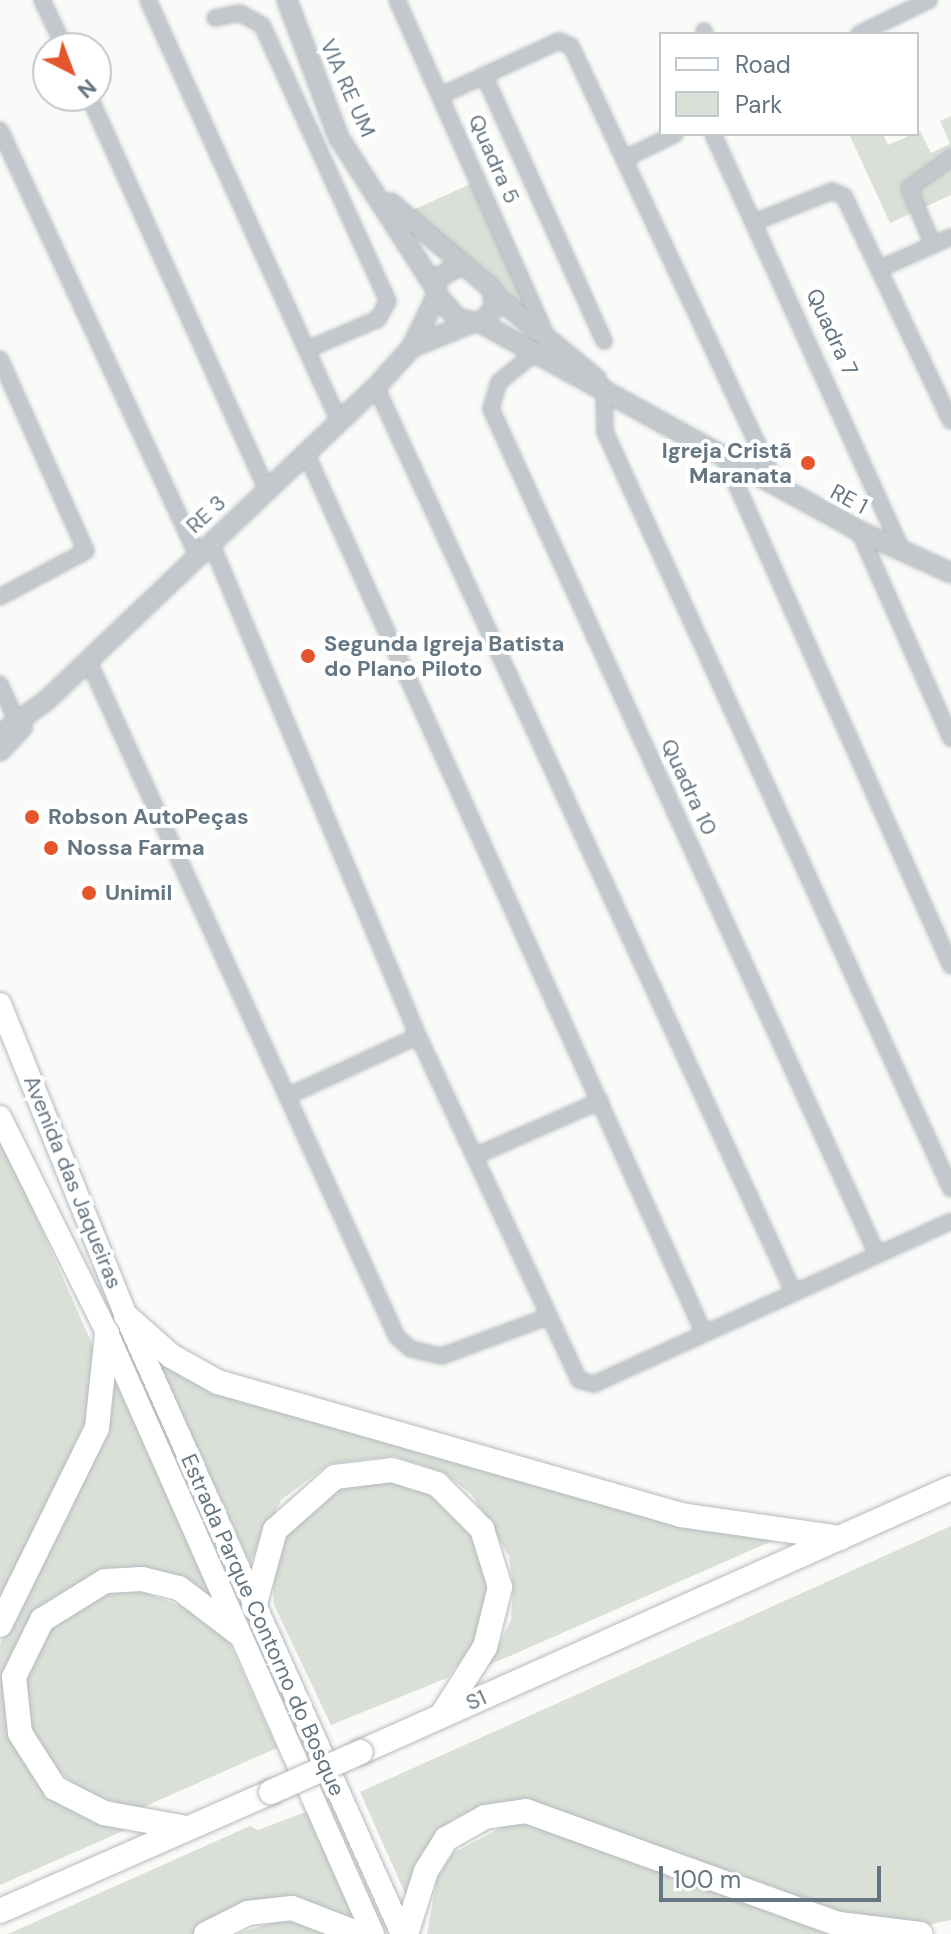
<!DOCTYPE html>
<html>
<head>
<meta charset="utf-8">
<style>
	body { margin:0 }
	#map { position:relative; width:951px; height:1934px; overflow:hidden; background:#fafaf8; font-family:"DM Sans",sans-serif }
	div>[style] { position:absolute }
	.green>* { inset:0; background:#dadfd7 }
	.roads { filter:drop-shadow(0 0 2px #b5babe) drop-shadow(0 0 2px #b5babe) }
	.minor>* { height:14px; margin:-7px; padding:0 7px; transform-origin:7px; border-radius:7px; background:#c3c8cc }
	.tertiary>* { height:18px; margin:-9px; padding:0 9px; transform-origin:9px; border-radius:9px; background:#c3c8cc }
	.primary>* { height:22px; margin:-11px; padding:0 11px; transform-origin:11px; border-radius:11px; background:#fff }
	.trunk>* { height:24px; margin:-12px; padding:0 12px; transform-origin:12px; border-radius:12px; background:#fff }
	.bridges { filter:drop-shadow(0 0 2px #b4b9bd) drop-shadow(0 0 2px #b4b9bd) }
	.trunk-bridge>* { height:24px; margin:-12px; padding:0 12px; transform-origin:12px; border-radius:12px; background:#fff }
	.dots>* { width:22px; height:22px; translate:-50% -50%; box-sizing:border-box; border:4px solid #fff; border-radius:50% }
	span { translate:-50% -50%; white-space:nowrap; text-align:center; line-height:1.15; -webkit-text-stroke:8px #fff; paint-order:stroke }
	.street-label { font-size:22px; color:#657683 }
	.poi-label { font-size:22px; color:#657683; font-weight:700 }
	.right { translate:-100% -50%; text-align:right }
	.left { translate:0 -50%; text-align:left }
	.legend { position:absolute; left:659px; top:32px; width:260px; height:104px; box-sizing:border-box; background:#fff; border:2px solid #c1c8cd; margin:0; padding:10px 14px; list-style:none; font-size:24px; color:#657683 }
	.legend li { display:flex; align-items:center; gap:16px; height:40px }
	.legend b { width:40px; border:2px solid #c1c8cd }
	.north { position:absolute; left:32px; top:32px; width:80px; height:80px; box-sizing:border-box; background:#fff; border:2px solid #c1c8cd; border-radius:50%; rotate:138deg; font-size:22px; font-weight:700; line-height:32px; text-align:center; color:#657683 }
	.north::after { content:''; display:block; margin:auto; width:28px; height:36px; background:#e4572e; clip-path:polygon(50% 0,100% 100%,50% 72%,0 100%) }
	.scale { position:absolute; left:659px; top:1866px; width:222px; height:36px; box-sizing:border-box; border:4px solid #657683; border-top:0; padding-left:10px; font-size:24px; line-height:28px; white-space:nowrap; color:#657683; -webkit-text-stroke:6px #fff; paint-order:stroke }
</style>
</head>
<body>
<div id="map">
	<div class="green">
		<div style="clip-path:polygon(951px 116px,951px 195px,890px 223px,849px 134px,883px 134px,888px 145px,920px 131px,931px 153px,950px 144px,940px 121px)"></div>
		<div style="clip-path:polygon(475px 182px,535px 319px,413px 210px)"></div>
		<div style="clip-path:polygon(0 1134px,95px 1351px,91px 1419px,0 1607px)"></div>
		<div style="clip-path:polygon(155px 1356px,208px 1389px,779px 1538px,489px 1665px,511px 1620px,513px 1587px,509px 1556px,472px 1495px,443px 1472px,394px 1456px,329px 1464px,281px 1500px,250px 1563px)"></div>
		<div style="clip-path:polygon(113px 1369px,218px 1601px,143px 1573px,25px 1636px,21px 1754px,130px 1828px,0 1885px,0 1644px,93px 1457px)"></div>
		<div style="clip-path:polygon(390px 1481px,432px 1494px,472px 1534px,489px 1588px,475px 1642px,447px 1678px,331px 1725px,274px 1605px,273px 1570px,285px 1535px,339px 1487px)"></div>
		<div style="clip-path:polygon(951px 1526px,951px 1920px,918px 1927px,860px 1922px,491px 1805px,453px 1819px,421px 1853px,413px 1911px,360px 1792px)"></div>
		<div style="clip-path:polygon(141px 1591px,199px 1613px,229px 1642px,277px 1748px,139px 1809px,82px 1792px,45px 1758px,31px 1729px,26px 1679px,51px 1628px,108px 1593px)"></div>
		<div style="clip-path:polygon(314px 1809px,359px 1924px,305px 1904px,202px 1934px,8px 1934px,250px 1826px,258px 1830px)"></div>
		<div style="clip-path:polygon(512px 1822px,538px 1822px,849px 1934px,427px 1934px,437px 1878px,453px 1853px)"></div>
		<div style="clip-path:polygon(297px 1921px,341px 1934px,237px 1934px,274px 1922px)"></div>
	</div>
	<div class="roads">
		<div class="minor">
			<div style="left:42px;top:0;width:53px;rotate:64.4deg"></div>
			<div style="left:148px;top:0;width:462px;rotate:65.6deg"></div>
			<div style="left:397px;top:0;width:369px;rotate:66deg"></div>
			<div style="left:215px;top:18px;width:25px;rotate:-11deg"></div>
			<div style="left:240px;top:13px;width:25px;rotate:29deg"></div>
			<div style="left:262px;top:25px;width:303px;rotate:65.5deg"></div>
			<div style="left:388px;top:301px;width:21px;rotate:119deg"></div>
			<div style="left:378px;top:319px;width:78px;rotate:156.7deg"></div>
			<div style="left:704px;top:31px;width:3px;rotate:72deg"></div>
			<div style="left:859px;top:34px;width:78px;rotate:-25.9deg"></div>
			<div style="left:484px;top:75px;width:292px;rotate:65.7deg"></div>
			<div style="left:442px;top:95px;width:129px;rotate:-24.8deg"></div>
			<div style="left:559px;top:41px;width:13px;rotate:23deg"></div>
			<div style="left:571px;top:46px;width:487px;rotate:64.9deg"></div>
			<div style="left:89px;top:96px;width:432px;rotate:65.7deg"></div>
			<div style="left:0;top:130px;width:468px;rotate:65.1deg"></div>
			<div style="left:713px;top:134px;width:459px;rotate:65.6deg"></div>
			<div style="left:624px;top:159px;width:57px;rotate:-26.1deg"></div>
			<div style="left:755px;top:222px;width:83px;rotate:-21.9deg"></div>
			<div style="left:832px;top:191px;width:13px;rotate:23deg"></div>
			<div style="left:844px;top:196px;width:249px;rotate:64.6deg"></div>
			<div style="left:933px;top:245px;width:62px;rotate:-112.8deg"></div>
			<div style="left:909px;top:188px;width:52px;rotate:-35.5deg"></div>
			<div style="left:879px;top:269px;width:79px;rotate:-24deg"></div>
			<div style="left:536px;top:352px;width:48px;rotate:141deg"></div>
			<div style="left:499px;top:382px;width:28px;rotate:107deg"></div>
			<div style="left:491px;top:409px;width:929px;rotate:65.45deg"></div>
			<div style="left:0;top:359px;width:210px;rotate:65.9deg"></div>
			<div style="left:86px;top:551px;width:98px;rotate:151.9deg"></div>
			<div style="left:376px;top:387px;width:998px;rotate:65.23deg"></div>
			<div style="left:604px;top:387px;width:45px;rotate:88.7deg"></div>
			<div style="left:605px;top:432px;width:832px;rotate:65.44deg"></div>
			<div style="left:306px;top:453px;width:964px;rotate:65.67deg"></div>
			<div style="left:725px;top:459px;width:555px;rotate:65.97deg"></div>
			<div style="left:859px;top:531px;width:227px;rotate:66.1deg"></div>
			<div style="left:211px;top:543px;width:535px;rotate:67.22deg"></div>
			<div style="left:418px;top:1036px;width:380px;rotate:64.9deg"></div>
			<div style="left:579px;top:1380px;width:16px;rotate:15deg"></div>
			<div style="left:594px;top:1384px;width:392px;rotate:-24.5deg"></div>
			<div style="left:88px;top:660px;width:744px;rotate:65.47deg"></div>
			<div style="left:397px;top:1337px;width:18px;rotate:41deg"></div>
			<div style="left:411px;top:1349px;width:32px;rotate:13deg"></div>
			<div style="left:442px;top:1356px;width:112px;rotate:-20.4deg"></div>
			<div style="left:0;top:684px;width:49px;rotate:66deg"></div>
			<div style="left:288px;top:1096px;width:143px;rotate:-24.8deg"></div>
			<div style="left:475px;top:1156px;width:137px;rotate:-23.7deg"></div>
		</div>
		<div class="tertiary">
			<div style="left:287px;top:0;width:147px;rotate:69.4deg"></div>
			<div style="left:339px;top:138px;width:176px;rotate:57.3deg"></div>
			<div style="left:391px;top:203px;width:133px;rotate:40.4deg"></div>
			<div style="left:492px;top:289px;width:18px;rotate:81deg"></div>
			<div style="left:495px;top:307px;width:21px;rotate:131deg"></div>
			<div style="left:481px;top:323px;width:23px;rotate:-170deg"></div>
			<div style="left:458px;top:319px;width:32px;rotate:-131deg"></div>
			<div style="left:437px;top:295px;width:16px;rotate:-94deg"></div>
			<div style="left:436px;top:279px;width:29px;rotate:-29deg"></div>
			<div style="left:497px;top:297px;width:129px;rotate:39.6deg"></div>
			<div style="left:481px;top:323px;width:431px;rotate:28.8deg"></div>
			<div style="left:859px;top:531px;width:101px;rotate:24.5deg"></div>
			<div style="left:415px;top:346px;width:58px;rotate:-22.2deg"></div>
			<div style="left:0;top:734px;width:58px;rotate:-35.9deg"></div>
			<div style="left:47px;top:700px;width:454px;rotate:-43.6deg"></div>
			<div style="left:376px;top:387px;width:54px;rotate:-48deg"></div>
			<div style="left:412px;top:347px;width:58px;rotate:-64.3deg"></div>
			<div style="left:0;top:751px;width:33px;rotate:-47deg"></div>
		</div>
		<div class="primary">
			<div style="left:0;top:1004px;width:336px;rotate:68deg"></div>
			<div style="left:126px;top:1316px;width:677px;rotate:65.93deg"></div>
			<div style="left:0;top:1117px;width:241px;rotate:63.6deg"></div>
			<div style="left:107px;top:1333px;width:657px;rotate:66.13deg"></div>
		</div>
		<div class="trunk">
			<div style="left:126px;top:1316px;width:60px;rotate:41.6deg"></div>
			<div style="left:171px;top:1356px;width:54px;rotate:29deg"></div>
			<div style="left:218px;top:1382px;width:482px;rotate:16deg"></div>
			<div style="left:681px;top:1515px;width:161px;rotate:8.2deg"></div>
			<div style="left:254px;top:1607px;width:80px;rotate:-74.7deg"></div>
			<div style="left:275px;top:1530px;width:80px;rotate:-41.5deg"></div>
			<div style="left:335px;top:1477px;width:57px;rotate:-7deg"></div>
			<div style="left:392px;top:1470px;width:47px;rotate:17.3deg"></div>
			<div style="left:437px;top:1484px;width:64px;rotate:45deg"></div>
			<div style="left:482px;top:1529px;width:61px;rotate:72.8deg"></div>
			<div style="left:500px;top:1587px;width:62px;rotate:104deg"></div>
			<div style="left:485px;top:1647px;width:80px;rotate:122.3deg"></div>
			<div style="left:0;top:1625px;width:220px;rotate:-63.8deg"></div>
			<div style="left:97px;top:1428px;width:96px;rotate:-84deg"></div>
			<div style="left:361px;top:1752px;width:646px;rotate:-24.11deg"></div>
			<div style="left:187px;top:1828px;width:84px;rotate:-169.8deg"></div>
			<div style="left:104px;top:1813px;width:55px;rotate:-153deg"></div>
			<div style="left:55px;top:1788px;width:65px;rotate:-122.5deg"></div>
			<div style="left:20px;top:1733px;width:56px;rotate:-96.1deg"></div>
			<div style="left:14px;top:1677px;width:64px;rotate:-63.8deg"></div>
			<div style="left:42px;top:1620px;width:74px;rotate:-31.8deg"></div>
			<div style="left:105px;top:1581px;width:37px;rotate:-3deg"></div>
			<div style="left:142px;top:1579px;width:38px;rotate:14deg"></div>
			<div style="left:179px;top:1588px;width:74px;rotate:37.3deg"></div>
			<div style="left:0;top:1911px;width:296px;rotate:-23.7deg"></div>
			<div style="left:206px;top:1934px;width:47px;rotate:-26.6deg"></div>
			<div style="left:248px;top:1913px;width:44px;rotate:-6.5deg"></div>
			<div style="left:292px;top:1908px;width:72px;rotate:21.2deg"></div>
			<div style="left:406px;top:1934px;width:66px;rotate:-72.4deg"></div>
			<div style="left:426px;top:1871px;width:38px;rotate:-58deg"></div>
			<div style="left:446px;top:1839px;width:45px;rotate:-29.4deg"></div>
			<div style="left:485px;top:1817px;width:41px;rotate:-8.3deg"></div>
			<div style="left:526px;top:1811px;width:333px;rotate:19.9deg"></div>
			<div style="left:839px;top:1924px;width:82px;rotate:7deg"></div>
		</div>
	</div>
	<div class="bridges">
		<div class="trunk-bridge">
			<div style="left:271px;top:1792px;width:98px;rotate:-24deg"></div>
		</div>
	</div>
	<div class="dots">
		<div style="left:808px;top:463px;background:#e4572e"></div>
		<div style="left:308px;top:656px;background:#e4572e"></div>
		<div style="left:32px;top:817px;background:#e4572e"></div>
		<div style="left:51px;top:848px;background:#e4572e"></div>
		<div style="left:89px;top:893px;background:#e4572e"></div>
	</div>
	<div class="street-label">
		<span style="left:348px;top:88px;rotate:66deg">VIA RE UM</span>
		<span style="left:494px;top:159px;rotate:66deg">Quadra 5</span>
		<span style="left:832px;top:332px;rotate:65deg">Quadra 7</span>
		<span style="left:849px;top:499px;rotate:28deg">RE 1</span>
		<span style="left:206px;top:514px;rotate:-43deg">RE 3</span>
		<span style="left:689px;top:787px;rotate:65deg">Quadra 10</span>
		<span style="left:73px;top:1182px;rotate:68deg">Avenida das Jaqueiras</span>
		<span style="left:263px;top:1625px;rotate:66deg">Estrada Parque Contorno do Bosque</span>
		<span style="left:476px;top:1700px;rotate:-24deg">S1</span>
	</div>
	<div class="poi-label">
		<span class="right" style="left:792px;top:463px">Igreja Cristã<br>Maranata</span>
		<span class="left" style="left:324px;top:656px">Segunda Igreja Batista<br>do Plano Piloto</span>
		<span class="left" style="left:48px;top:817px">Robson AutoPeças</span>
		<span class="left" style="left:67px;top:848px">Nossa Farma</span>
		<span class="left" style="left:105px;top:893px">Unimil</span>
	</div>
	<ul class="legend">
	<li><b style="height:10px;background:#fff"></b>Road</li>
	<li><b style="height:22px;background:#dadfd7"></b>Park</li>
	</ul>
	<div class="north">N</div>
	<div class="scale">100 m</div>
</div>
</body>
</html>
